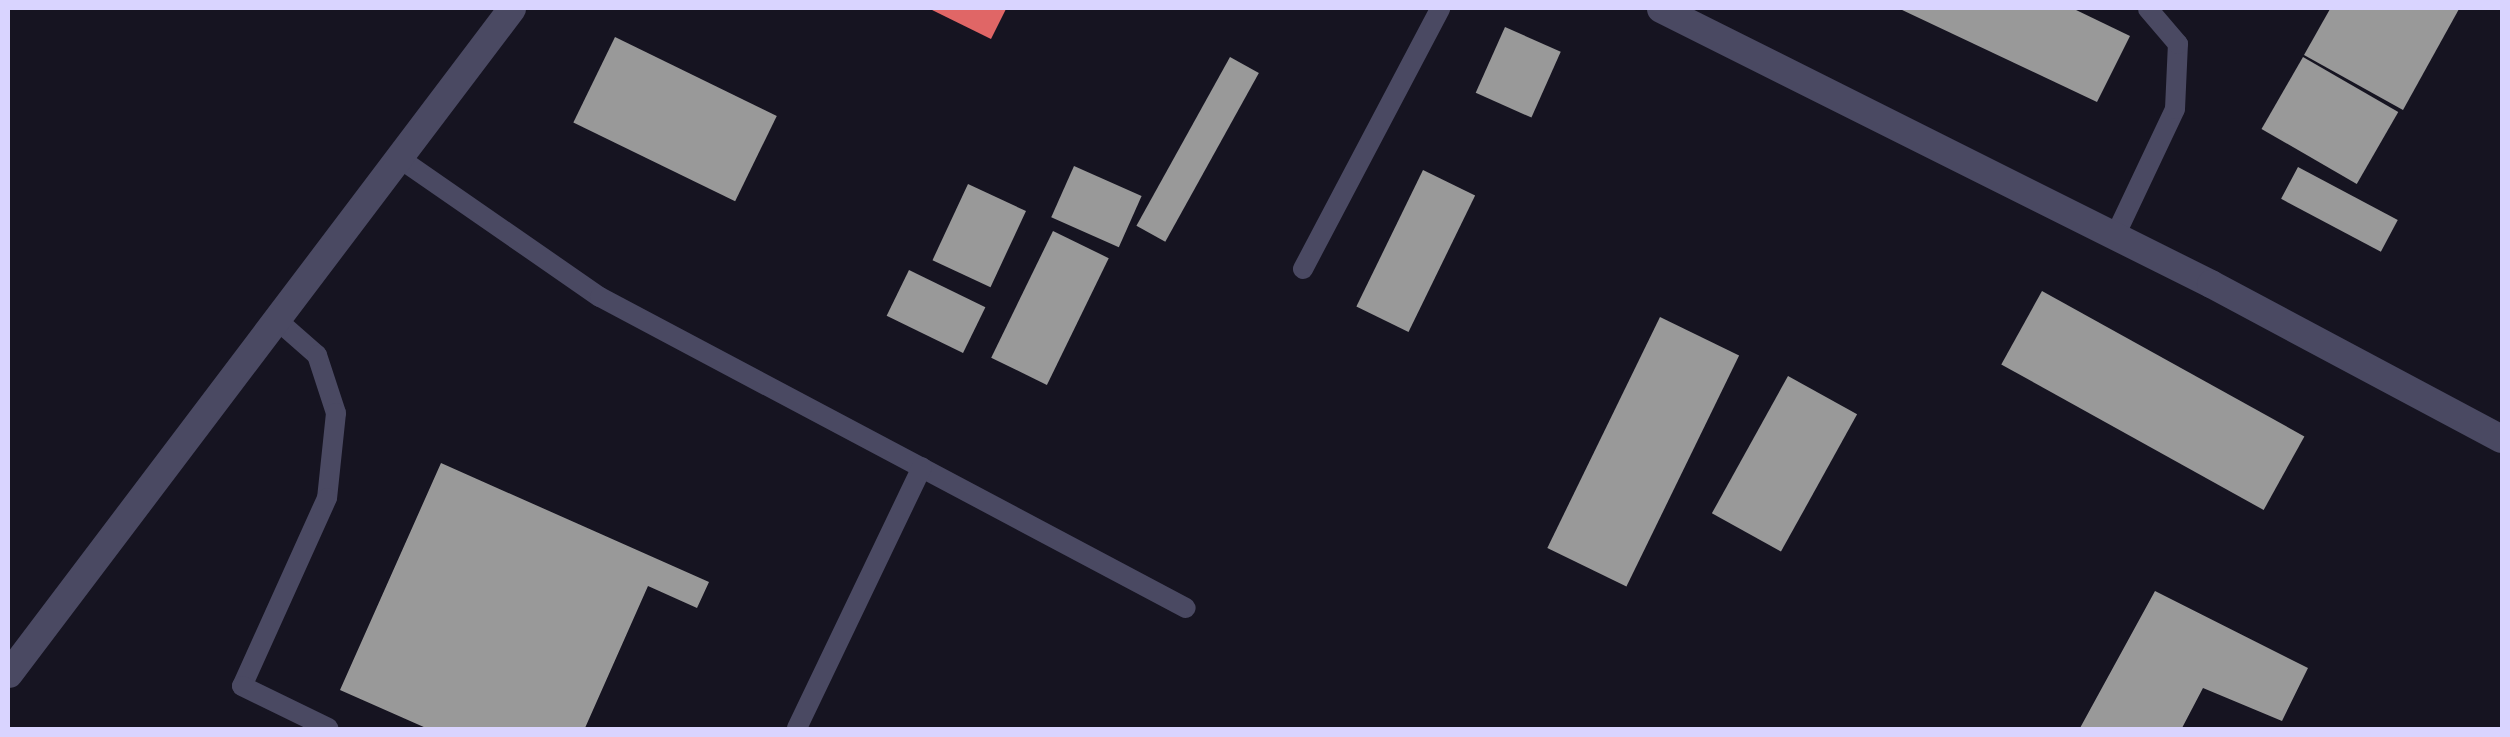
<!DOCTYPE html>
<html>
<head>
<meta charset="utf-8">
<style>
	body { margin:0 }
	#map { position:relative; width:2510px; height:737px; overflow:hidden; background:#161421; font-family:"Alegreya Sans",sans-serif }
	div>[style] { position:absolute }
	.shops>* { inset:0; background:#e06666 }
	.industry>* { inset:0; background:#999; transform-origin:0 0 }
	.service>* { height:20px; margin:-10px; padding:0 10px; transform-origin:10px; border-radius:10px; background:#4a4962 }
	.minor>* { height:28px; margin:-14px; padding:0 14px; transform-origin:14px; border-radius:14px; background:#4a4962 }
	span { translate:-50% -50%; white-space:nowrap; text-align:center; line-height:1.15; -webkit-text-stroke:5px #130f26; paint-order:stroke }
	.frame { position:absolute; inset:0; border:10px solid #d9d4ff; pointer-events:none }
</style>
</head>
<body>
<div id="map">
	<div class="shops">
		<div style="clip-path:polygon(930px 9px,1006px 9px,991px 39px)"></div>
	</div>
	<div class="industry">
		<div style="clip-path:polygon(1900px 9px,2074px 9px,2130px 36px,2097px 102px)"></div>
		<div style="clip-path:polygon(2330px 9px,2459px 9px,2403px 110px,2304px 55px)"></div>
		<div style="left:1505px;top:27px;width:61px;height:72px;rotate:24deg"></div>
		<div style="left:615px;top:37px;width:180px;height:95px;rotate:26deg"></div>
		<div style="left:1230px;top:57px;width:33px;height:193px;rotate:29deg"></div>
		<div style="left:2303px;top:57px;width:110px;height:83px;rotate:30deg"></div>
		<div style="left:1074px;top:166px;width:74px;height:56px;rotate:24deg"></div>
		<div style="left:2298px;top:167px;width:113px;height:36px;rotate:28deg"></div>
		<div style="left:1423px;top:170px;width:58px;height:152px;rotate:26deg"></div>
		<div style="left:968px;top:184px;width:64px;height:84px;rotate:25deg"></div>
		<div style="left:1053px;top:231px;width:62px;height:141px;rotate:26deg"></div>
		<div style="left:909px;top:270px;width:85px;height:51px;rotate:26deg"></div>
		<div style="left:2042px;top:291px;width:300px;height:84px;rotate:29deg"></div>
		<div style="left:1660px;top:317px;width:88px;height:257px;rotate:26deg"></div>
		<div style="left:1788px;top:376px;width:79px;height:157px;rotate:29deg"></div>
		<div style="clip-path:polygon(441px 463px,709px 582px,697px 608px,648px 586px,585px 728px,426px 728px,340px 690px)"></div>
		<div style="clip-path:polygon(2155px 591px,2308px 668px,2282px 721px,2203px 688px,2182px 728px,2080px 728px)"></div>
	</div>
	<div class="service">
		<div style="left:399px;top:158px;width:244px;rotate:34.7deg"></div>
		<div style="left:600px;top:297px;width:663px;rotate:27.96deg"></div>
		<div style="left:2115px;top:236px;width:140px;rotate:-64.7deg"></div>
		<div style="left:2175px;top:109px;width:65px;rotate:-87.4deg"></div>
		<div style="left:2178px;top:44px;width:46px;rotate:-130.6deg"></div>
		<div style="left:1303px;top:269px;width:294px;rotate:-62.2deg"></div>
		<div style="left:277px;top:320px;width:53px;rotate:41.2deg"></div>
		<div style="left:317px;top:355px;width:61px;rotate:71.9deg"></div>
		<div style="left:336px;top:413px;width:85px;rotate:96deg"></div>
		<div style="left:327px;top:498px;width:206px;rotate:114.3deg"></div>
		<div style="left:242px;top:686px;width:96px;rotate:26deg"></div>
		<div style="left:797px;top:728px;width:289px;rotate:-64.4deg"></div>
	</div>
	<div class="minor">
		<div style="left:1661px;top:9px;width:615px;rotate:26.57deg"></div>
		<div style="left:2211px;top:284px;width:329px;rotate:28.1deg"></div>
		<div style="left:9px;top:674px;width:834px;rotate:-52.9deg"></div>
	</div>
	<div class="frame"></div>
</div>
</body>
</html>
